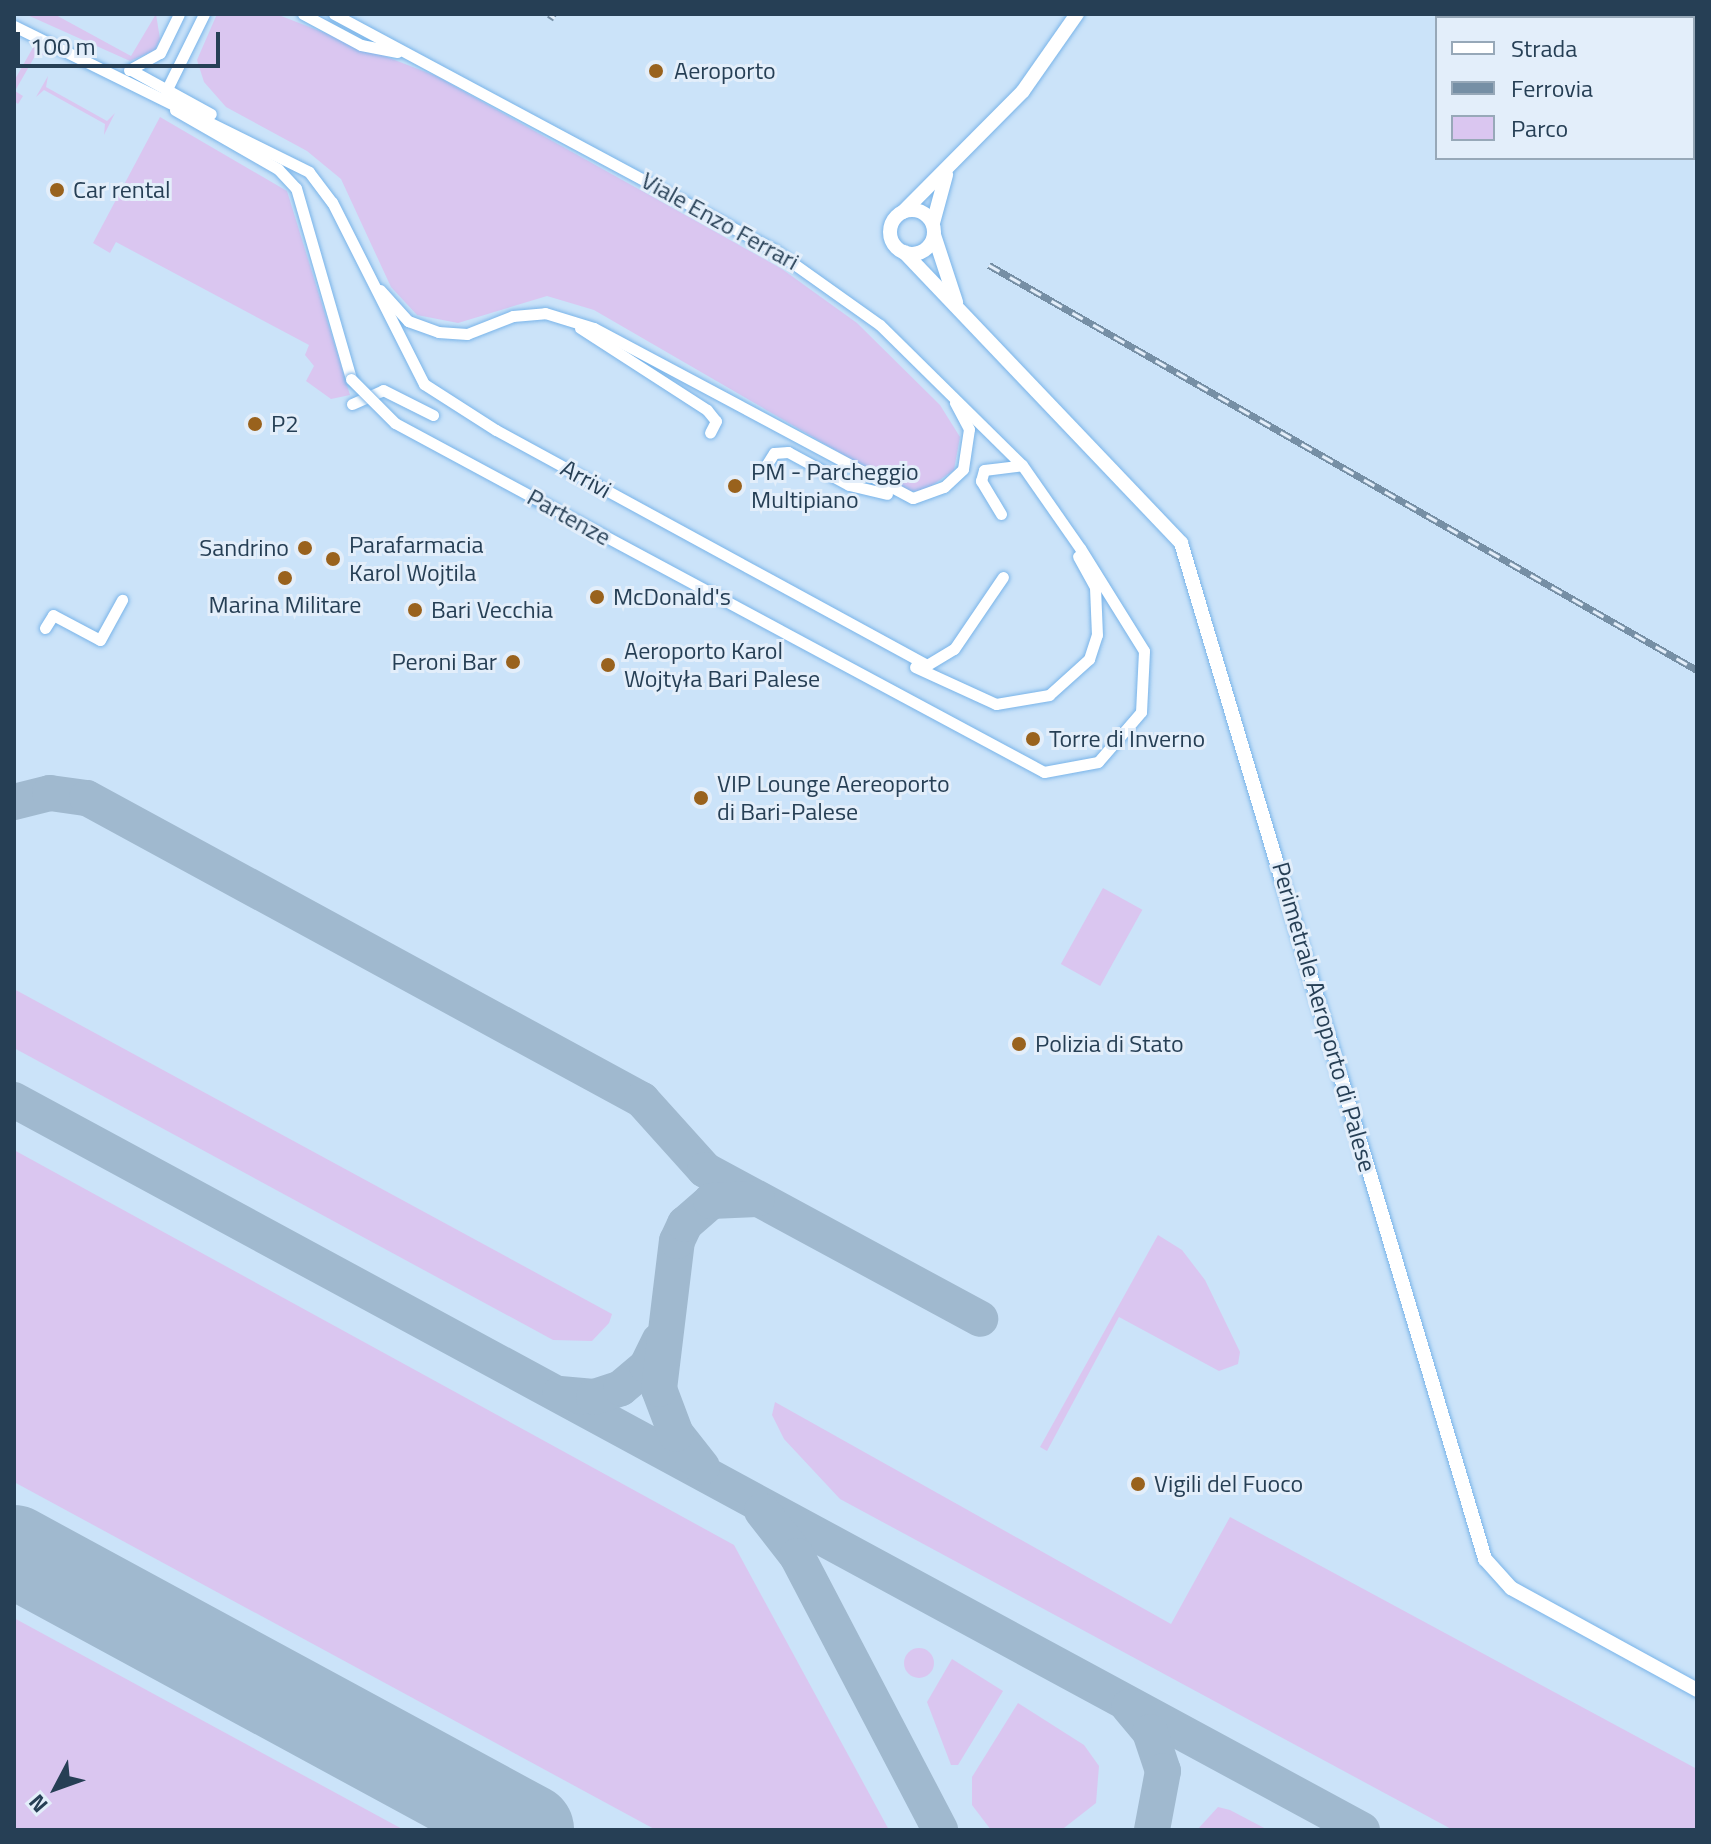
<!DOCTYPE html>
<html>
<head>
<meta charset="utf-8">
<style>
	body { margin:0 }
	#map { position:relative; width:1711px; height:1844px; overflow:hidden; background:#cbe3f9; font-family:"Titillium Web",sans-serif }
	div>[style] { position:absolute }
	.green>* { inset:0; background:#dac6f0; transform-origin:0 0 }
	.round { border-radius:50% }
	.taxiway>* { height:36px; margin:-18px; padding:0 18px; transform-origin:18px; border-radius:18px; background:#a0b9cf }
	.runway>* { height:92px; margin:-46px; padding:0 46px; transform-origin:46px; border-radius:46px; background:#a0b9cf }
	.roads { filter:drop-shadow(0 0 2px #79b4e9) drop-shadow(0 0 2px #79b4e9) }
	.minor>* { height:11px; margin:-5.5px; padding:0 5.5px; transform-origin:5.5px; border-radius:5.5px; background:#fff }
	.tertiary>* { height:14px; margin:-7px; padding:0 7px; transform-origin:7px; border-radius:7px; background:#fff }
	.tertiary>.ring { margin:-7px; padding:0; box-sizing:content-box; background:none; border:14px solid #fff; border-radius:50% }
	.rail>* { height:7px; margin-top:-3.5px; transform-origin:0; background:repeating-linear-gradient(90deg,#e3eefa 0 12px,#768fa5 0 24px); box-sizing:border-box; border-block:2px solid #768fa5 }
	.bridges { filter:drop-shadow(0 0 2px #79b4e9) drop-shadow(0 0 2px #79b4e9) }
	.minor-bridge>* { height:11px; margin:-5.5px; padding:0 5.5px; transform-origin:5.5px; border-radius:5.5px; background:#fff }
	.dots>* { width:22px; height:22px; translate:-50% -50%; box-sizing:border-box; border:4px solid #e3eefa; border-radius:50% }
	span { translate:-50% -50%; white-space:nowrap; text-align:center; line-height:1.15; -webkit-text-stroke:6px #e3eefa; paint-order:stroke }
	.poi-label { font-size:24px; color:#263f55 }
	.left { translate:0 -50%; text-align:left }
	.right { translate:-100% -50%; text-align:right }
	.street-label { font-size:24px; color:#263f55 }
	.frame { position:absolute; inset:0; border:16px solid #263f55; pointer-events:none }
	.legend { position:absolute; left:1435px; top:16px; width:260px; height:144px; box-sizing:border-box; background:#e3eefa; border:2px solid #97a8b8; margin:0; padding:10px 14px; list-style:none; font-size:24px; color:#263f55 }
	.legend li { display:flex; align-items:center; gap:16px; height:40px }
	.legend b { width:40px; border:2px solid #97a8b8 }
	.north { position:absolute; left:16px; top:1748px; width:80px; height:80px; -webkit-text-stroke:6px #e3eefa; paint-order:stroke; rotate:229deg; font-size:22px; font-weight:700; line-height:32px; text-align:center; color:#263f55 }
	.north::after { content:''; display:block; margin:auto; width:28px; height:36px; background:#263f55; clip-path:polygon(50% 0,100% 100%,50% 72%,0 100%) }
	.scale { position:absolute; left:16px; top:32px; width:204px; height:36px; box-sizing:border-box; border:4px solid #263f55; border-top:0; padding-left:10px; font-size:24px; line-height:28px; white-space:nowrap; color:#263f55; -webkit-text-stroke:6px #e3eefa; paint-order:stroke }
</style>
</head>
<body>
<div id="map">
	<div class="green">
		<div style="clip-path:polygon(25px 14px,54px 14px,131px 56px,156px 14px,160px 39px,155px 50px,130px 61px)"></div>
		<div style="clip-path:polygon(217px 14px,276px 14px,436px 76px,782px 269px,857px 323px,940px 405px,960px 437px,954px 470px,924px 491px,906px 491px,594px 310px,547px 296px,458px 323px,417px 315px,391px 287px,341px 179px,307px 151px,226px 107px,204px 82px,197px 60px)"></div>
		<div style="clip-path:polygon(35px 44px,45px 55px,35px 56px,15px 91px,23px 96px,18px 104px,14px 101px,14px 81px)"></div>
		<div style="clip-path:polygon(48px 76px,46px 87px,107px 121px,115px 113px,104px 135px,105px 124px,44px 90px,36px 97px)"></div>
		<div style="clip-path:polygon(160px 117px,287px 191px,350px 395px,331px 399px,306px 381px,314px 366px,305px 355px,309px 345px,116px 242px,110px 253px,93px 243px)"></div>
		<div style="left:1103px;top:888px;width:45px;height:87px;rotate:29deg"></div>
		<div style="clip-path:polygon(14px 989px,612px 1314px,609px 1323px,592px 1341px,553px 1340px,14px 1048px)"></div>
		<div style="clip-path:polygon(14px 1150px,734px 1545px,889px 1830px,656px 1830px,14px 1482px)"></div>
		<div style="clip-path:polygon(1158px 1235px,1182px 1250px,1205px 1280px,1240px 1352px,1238px 1364px,1219px 1371px,1119px 1317px,1047px 1451px,1040px 1447px)"></div>
		<div style="clip-path:polygon(775px 1402px,1171px 1624px,1230px 1517px,1697px 1769px,1697px 1830px,1453px 1830px,840px 1499px,784px 1439px,772px 1415px)"></div>
		<div style="clip-path:polygon(14px 1618px,404px 1830px,14px 1830px)"></div>
		<div class="round" style="left:904px;top:1648px;width:30px;height:30px"></div>
		<div style="clip-path:polygon(952px 1659px,1003px 1691px,958px 1765px,951px 1765px,927px 1702px)"></div>
		<div style="clip-path:polygon(1018px 1703px,1084px 1745px,1099px 1766px,1096px 1803px,1064px 1828px,991px 1830px,972px 1805px,972px 1777px)"></div>
		<div style="clip-path:polygon(1218px 1807px,1230px 1810px,1268px 1830px,1197px 1830px)"></div>
	</div>
	<div class="taxiway">
		<div style="left:14px;top:802px;width:37px;rotate:-14deg"></div>
		<div style="left:50px;top:793px;width:37px;rotate:8deg"></div>
		<div style="left:87px;top:798px;width:632px;rotate:28.55deg"></div>
		<div style="left:642px;top:1100px;width:94px;rotate:48deg"></div>
		<div style="left:705px;top:1170px;width:313px;rotate:28.4deg"></div>
		<div style="left:14px;top:1100px;width:1533px;rotate:28.44deg"></div>
		<div style="left:560px;top:1394px;width:34px;rotate:5deg"></div>
		<div style="left:594px;top:1397px;width:28px;rotate:-18deg"></div>
		<div style="left:621px;top:1388px;width:34px;rotate:-40deg"></div>
		<div style="left:647px;top:1366px;width:28px;rotate:-64deg"></div>
		<div style="left:702px;top:1467px;width:42px;rotate:-128.2deg"></div>
		<div style="left:676px;top:1434px;width:48px;rotate:-110.7deg"></div>
		<div style="left:659px;top:1389px;width:149px;rotate:-83.1deg"></div>
		<div style="left:677px;top:1241px;width:19px;rotate:-65deg"></div>
		<div style="left:685px;top:1224px;width:35px;rotate:-41deg"></div>
		<div style="left:711px;top:1201px;width:46px;rotate:-2.5deg"></div>
		<div style="left:762px;top:1511px;width:57px;rotate:52.1deg"></div>
		<div style="left:797px;top:1556px;width:309px;rotate:62.4deg"></div>
		<div style="left:1129px;top:1707px;width:33px;rotate:50deg"></div>
		<div style="left:1150px;top:1732px;width:41px;rotate:71.6deg"></div>
		<div style="left:1163px;top:1771px;width:60px;rotate:100.6deg"></div>
	</div>
	<div class="runway">
		<div style="left:14px;top:1551px;width:585px;rotate:28.49deg"></div>
	</div>
	<div class="roads">
		<div class="minor">
			<div style="left:303px;top:14px;width:66px;rotate:28.1deg"></div>
			<div style="left:361px;top:45px;width:37px;rotate:11deg"></div>
			<div style="left:334px;top:14px;width:498px;rotate:28.2deg"></div>
			<div style="left:773px;top:249px;width:131px;rotate:35.4deg"></div>
			<div style="left:880px;top:325px;width:199px;rotate:44.6deg"></div>
			<div style="left:1022px;top:465px;width:101px;rotate:55.1deg"></div>
			<div style="left:1080px;top:548px;width:121px;rotate:58.1deg"></div>
			<div style="left:1144px;top:651px;width:61px;rotate:92.8deg"></div>
			<div style="left:1141px;top:712px;width:66px;rotate:130.7deg"></div>
			<div style="left:1098px;top:762px;width:55px;rotate:169.5deg"></div>
			<div style="left:1044px;top:772px;width:577px;rotate:-151.75deg"></div>
			<div style="left:14px;top:26px;width:329px;rotate:26.3deg"></div>
			<div style="left:309px;top:172px;width:38px;rotate:53deg"></div>
			<div style="left:332px;top:202px;width:204px;rotate:63.2deg"></div>
			<div style="left:424px;top:384px;width:85px;rotate:32.6deg"></div>
			<div style="left:496px;top:430px;width:491px;rotate:28.6deg"></div>
			<div style="left:927px;top:665px;width:31px;rotate:-31deg"></div>
			<div style="left:954px;top:649px;width:87px;rotate:-55.8deg"></div>
			<div style="left:129px;top:70px;width:35px;rotate:-29deg"></div>
			<div style="left:160px;top:53px;width:43px;rotate:-64deg"></div>
			<div style="left:131px;top:70px;width:91px;rotate:28.8deg"></div>
			<div style="left:166px;top:91px;width:86px;rotate:-63.7deg"></div>
			<div style="left:175px;top:110px;width:119px;rotate:29.8deg"></div>
			<div style="left:278px;top:169px;width:26px;rotate:47deg"></div>
			<div style="left:296px;top:188px;width:199px;rotate:73.9deg"></div>
			<div style="left:380px;top:290px;width:42px;rotate:47.9deg"></div>
			<div style="left:408px;top:321px;width:32px;rotate:20deg"></div>
			<div style="left:438px;top:332px;width:29px;rotate:4deg"></div>
			<div style="left:467px;top:334px;width:49px;rotate:-21.4deg"></div>
			<div style="left:513px;top:316px;width:32px;rotate:-5deg"></div>
			<div style="left:545px;top:313px;width:51px;rotate:17deg"></div>
			<div style="left:594px;top:328px;width:361px;rotate:28.1deg"></div>
			<div style="left:913px;top:498px;width:33px;rotate:-20deg"></div>
			<div style="left:944px;top:487px;width:26px;rotate:-43deg"></div>
			<div style="left:963px;top:469px;width:40px;rotate:-81.5deg"></div>
			<div style="left:969px;top:429px;width:30px;rotate:-118deg"></div>
			<div style="left:580px;top:328px;width:151px;rotate:32.8deg"></div>
			<div style="left:707px;top:410px;width:14px;rotate:51deg"></div>
			<div style="left:716px;top:421px;width:13px;rotate:117deg"></div>
			<div style="left:352px;top:404px;width:34px;rotate:-24deg"></div>
			<div style="left:383px;top:390px;width:56px;rotate:26.6deg"></div>
			<div style="left:767px;top:464px;width:13px;rotate:-58deg"></div>
			<div style="left:774px;top:453px;width:14px;rotate:-4deg"></div>
			<div style="left:788px;top:452px;width:69px;rotate:28.4deg"></div>
			<div style="left:849px;top:485px;width:39px;rotate:13deg"></div>
			<div style="left:1001px;top:514px;width:39px;rotate:-121deg"></div>
			<div style="left:981px;top:481px;width:11px;rotate:-75deg"></div>
			<div style="left:984px;top:470px;width:38px;rotate:-7deg"></div>
			<div style="left:45px;top:628px;width:15px;rotate:-58deg"></div>
			<div style="left:53px;top:615px;width:53px;rotate:28deg"></div>
			<div style="left:100px;top:640px;width:46px;rotate:-61.2deg"></div>
			<div style="left:915px;top:667px;width:89px;rotate:24.6deg"></div>
			<div style="left:996px;top:704px;width:54px;rotate:-9.6deg"></div>
			<div style="left:1049px;top:695px;width:54px;rotate:-42deg"></div>
			<div style="left:1089px;top:659px;width:25px;rotate:-72deg"></div>
			<div style="left:1097px;top:635px;width:48px;rotate:-92.4deg"></div>
			<div style="left:1095px;top:587px;width:35px;rotate:-119deg"></div>
		</div>
		<div class="tertiary">
			<div class="ring" style="left:890px;top:210px;width:30px;height:30px"></div>
			<div style="left:903px;top:212px;width:170px;rotate:-45.2deg"></div>
			<div style="left:1023px;top:91px;width:94px;rotate:-55deg"></div>
			<div style="left:933px;top:223px;width:50px;rotate:-74.8deg"></div>
			<div style="left:934px;top:235px;width:71px;rotate:71.8deg"></div>
			<div style="left:904px;top:252px;width:402px;rotate:46.4deg"></div>
			<div style="left:1181px;top:543px;width:1061px;rotate:73.34deg"></div>
			<div style="left:1485px;top:1559px;width:39px;rotate:48deg"></div>
			<div style="left:1511px;top:1588px;width:212px;rotate:28.7deg"></div>
		</div>
	</div>
	<div class="rail">
		<div style="left:549px;top:14px;width:7px;rotate:34deg"></div>
		<div style="left:989px;top:265px;width:816px;rotate:29.77deg"></div>
	</div>
	<div class="bridges">
		<div class="minor-bridge">
			<div style="left:351px;top:379px;width:62px;rotate:45deg"></div>
			<div style="left:395px;top:423px;width:160px;rotate:28.3deg"></div>
		</div>
	</div>
	<div class="dots">
		<div style="left:656px;top:71px;background:#99621d"></div>
		<div style="left:57px;top:190px;background:#99621d"></div>
		<div style="left:255px;top:424px;background:#99621d"></div>
		<div style="left:735px;top:486px;background:#99621d"></div>
		<div style="left:305px;top:548px;background:#99621d"></div>
		<div style="left:333px;top:559px;background:#99621d"></div>
		<div style="left:285px;top:578px;background:#99621d"></div>
		<div style="left:597px;top:597px;background:#99621d"></div>
		<div style="left:415px;top:610px;background:#99621d"></div>
		<div style="left:513px;top:662px;background:#99621d"></div>
		<div style="left:608px;top:665px;background:#99621d"></div>
		<div style="left:1033px;top:739px;background:#99621d"></div>
		<div style="left:701px;top:798px;background:#99621d"></div>
		<div style="left:1019px;top:1044px;background:#99621d"></div>
		<div style="left:1138px;top:1484px;background:#99621d"></div>
	</div>
	<div class="poi-label">
		<span class="left" style="left:674px;top:71px">Aeroporto</span>
		<span class="left" style="left:73px;top:190px">Car rental</span>
		<span class="left" style="left:271px;top:424px">P2</span>
		<span class="left" style="left:751px;top:486px">PM - Parcheggio<br>Multipiano</span>
		<span class="left" style="left:349px;top:559px">Parafarmacia<br>Karol Wojtila</span>
		<span class="right" style="left:289px;top:548px">Sandrino</span>
		<span class="left" style="left:613px;top:597px">McDonald's</span>
		<span style="left:285px;top:605px">Marina Militare</span>
		<span class="left" style="left:431px;top:610px">Bari Vecchia</span>
		<span class="left" style="left:624px;top:665px">Aeroporto Karol<br>Wojtyła Bari Palese</span>
		<span class="right" style="left:497px;top:662px">Peroni Bar</span>
		<span class="left" style="left:1049px;top:739px">Torre di Inverno</span>
		<span class="left" style="left:717px;top:798px">VIP Lounge Aereoporto<br>di Bari-Palese</span>
		<span class="left" style="left:1035px;top:1044px">Polizia di Stato</span>
		<span class="left" style="left:1154px;top:1484px">Vigili del Fuoco</span>
	</div>
	<div class="street-label">
		<span style="left:720px;top:221px;rotate:29deg">Viale Enzo Ferrari</span>
		<span style="left:586px;top:479px;rotate:29deg">Arrivi</span>
		<span style="left:569px;top:517px;rotate:29deg">Partenze</span>
		<span style="left:1324px;top:1017px;rotate:74deg">Perimetrale Aeroporto di Palese</span>
	</div>
	<div class="frame"></div>
	<ul class="legend">
	<li><b style="height:10px;background:#fff"></b>Strada</li>
	<li><b style="height:10px;background:#768fa5"></b>Ferrovia</li>
	<li><b style="height:22px;background:#dac6f0"></b>Parco</li>
	</ul>
	<div class="north">N</div>
	<div class="scale">100 m</div>
</div>
</body>
</html>
